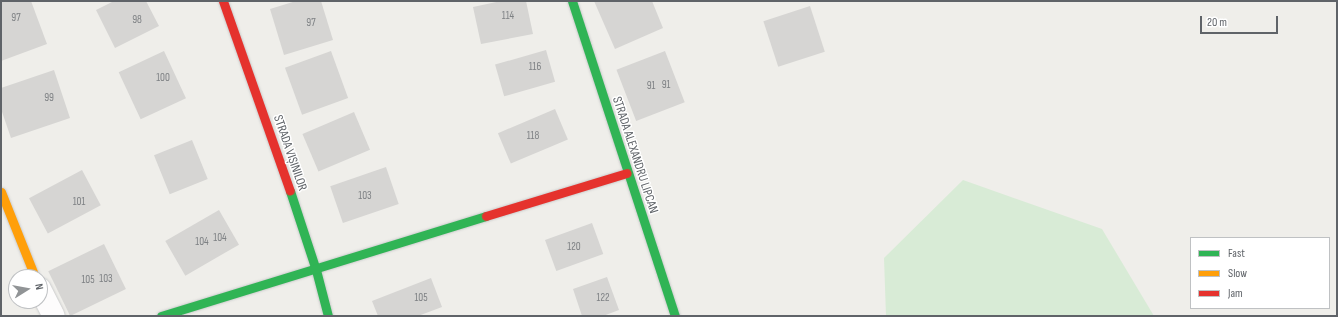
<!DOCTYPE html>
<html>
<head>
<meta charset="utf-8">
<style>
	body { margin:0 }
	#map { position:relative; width:1338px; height:317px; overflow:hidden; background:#efeeea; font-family:"Sofia Sans Condensed",sans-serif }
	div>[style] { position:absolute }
	.green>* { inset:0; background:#d8ebd6 }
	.building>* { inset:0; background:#d6d5d3; transform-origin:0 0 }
	.roads { filter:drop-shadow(0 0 1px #cbcccc) drop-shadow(0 0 1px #cbcccc) }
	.street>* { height:22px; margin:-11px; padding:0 11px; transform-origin:11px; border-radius:11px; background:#fdfcfc }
	.fast>* { height:9px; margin:-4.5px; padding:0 4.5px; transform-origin:4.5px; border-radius:4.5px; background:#30b455 }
	.slow>* { height:9px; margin:-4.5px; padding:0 4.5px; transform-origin:4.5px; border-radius:4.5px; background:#ff9f0a }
	.jam>* { height:9px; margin:-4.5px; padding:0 4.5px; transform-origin:4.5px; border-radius:4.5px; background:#e5322d }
	span { translate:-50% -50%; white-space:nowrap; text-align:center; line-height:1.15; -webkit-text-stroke:3px #fff; paint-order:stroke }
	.number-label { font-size:11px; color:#7e8184 }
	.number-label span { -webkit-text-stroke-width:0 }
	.street-label { font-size:13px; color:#5f6368 }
	.frame { position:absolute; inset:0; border:2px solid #5f6368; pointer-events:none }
	.legend { position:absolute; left:1190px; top:237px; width:140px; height:72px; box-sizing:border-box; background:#fff; border:1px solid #bfc1c3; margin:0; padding:5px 7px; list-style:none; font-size:12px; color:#5f6368 }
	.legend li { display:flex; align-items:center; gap:8px; height:20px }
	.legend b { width:20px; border:1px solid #bfc1c3 }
	.north { position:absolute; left:8px; top:269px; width:40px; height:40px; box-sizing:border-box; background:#fff; border:1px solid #bfc1c3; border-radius:50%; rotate:79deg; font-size:11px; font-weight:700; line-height:16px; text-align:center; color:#5f6368 }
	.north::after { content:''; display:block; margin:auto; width:14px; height:18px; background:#919496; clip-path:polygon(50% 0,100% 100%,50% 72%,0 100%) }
	.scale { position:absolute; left:1200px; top:16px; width:78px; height:18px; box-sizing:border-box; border:2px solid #5f6368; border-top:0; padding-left:5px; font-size:12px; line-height:14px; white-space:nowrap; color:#5f6368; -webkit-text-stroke:3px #fff; paint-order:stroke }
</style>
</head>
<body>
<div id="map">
	<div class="green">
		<div style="clip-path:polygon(963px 180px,1102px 229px,1154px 316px,886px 316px,884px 258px)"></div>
	</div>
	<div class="building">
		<div style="clip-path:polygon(1px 1px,31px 1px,47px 44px,1px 61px)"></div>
		<div style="clip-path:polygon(114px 1px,146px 1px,159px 26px,115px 48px,96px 10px)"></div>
		<div style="clip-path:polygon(296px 1px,321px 1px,333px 40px,284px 55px,270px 9px)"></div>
		<div style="clip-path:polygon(501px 1px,526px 1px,533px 34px,481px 44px,473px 7px)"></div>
		<div style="clip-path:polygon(594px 1px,652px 1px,663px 28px,615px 49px)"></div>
		<div style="left:810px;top:6px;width:48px;height:49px;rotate:72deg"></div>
		<div style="left:546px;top:50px;width:33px;height:53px;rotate:74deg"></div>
		<div style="left:164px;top:51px;width:52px;height:50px;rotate:65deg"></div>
		<div style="left:331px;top:51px;width:50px;height:49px;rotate:70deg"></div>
		<div style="left:665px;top:51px;width:55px;height:52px;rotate:69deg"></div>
		<div style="clip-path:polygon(54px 70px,70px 118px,11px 138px,1px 109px,1px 88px)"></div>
		<div style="left:555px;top:109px;width:33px;height:62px;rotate:67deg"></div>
		<div style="left:354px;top:112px;width:41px;height:56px;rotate:67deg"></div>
		<div style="left:192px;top:140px;width:42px;height:41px;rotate:68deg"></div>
		<div style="left:386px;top:167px;width:39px;height:59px;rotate:71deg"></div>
		<div style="left:82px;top:170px;width:40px;height:60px;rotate:62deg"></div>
		<div style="left:219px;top:210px;width:40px;height:62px;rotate:60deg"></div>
		<div style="left:592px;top:223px;width:33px;height:50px;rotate:70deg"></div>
		<div style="left:104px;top:244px;width:50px;height:62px;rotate:64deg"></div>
		<div style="clip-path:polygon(607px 277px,619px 310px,603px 316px,582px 316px,573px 289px)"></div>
		<div style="clip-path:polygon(431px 278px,442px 307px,418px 316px,378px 316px,372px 301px)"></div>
	</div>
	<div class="roads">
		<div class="street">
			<div style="left:40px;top:289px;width:30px;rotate:63deg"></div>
		</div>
		<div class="fast">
			<div style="left:572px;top:1px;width:331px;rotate:71.9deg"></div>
			<div style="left:290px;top:191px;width:83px;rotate:71.8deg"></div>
			<div style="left:316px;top:270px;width:48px;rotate:75.4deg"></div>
			<div style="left:161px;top:316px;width:340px;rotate:-17.1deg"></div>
		</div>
		<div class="slow">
			<div style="left:1px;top:192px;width:92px;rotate:68.2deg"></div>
		</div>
		<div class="jam">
			<div style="left:223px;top:1px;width:201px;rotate:70.6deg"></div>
			<div style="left:486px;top:216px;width:147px;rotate:-17deg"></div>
		</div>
	</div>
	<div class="number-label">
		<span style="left:508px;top:16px">114</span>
		<span style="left:16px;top:18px">97</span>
		<span style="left:137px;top:20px">98</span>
		<span style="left:311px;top:23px">97</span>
		<span style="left:535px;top:67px">116</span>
		<span style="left:163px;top:78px">100</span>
		<span style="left:666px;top:85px">91</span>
		<span style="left:651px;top:86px">91</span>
		<span style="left:49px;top:98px">99</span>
		<span style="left:533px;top:136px">118</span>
		<span style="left:365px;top:196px">103</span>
		<span style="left:79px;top:202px">101</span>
		<span style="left:220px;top:238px">104</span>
		<span style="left:202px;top:242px">104</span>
		<span style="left:574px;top:247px">120</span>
		<span style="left:106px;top:279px">103</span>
		<span style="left:88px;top:280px">105</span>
		<span style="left:421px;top:298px">105</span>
		<span style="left:603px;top:298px">122</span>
	</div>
	<div class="street-label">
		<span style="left:290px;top:153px;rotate:71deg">STRADA VIȘINILOR</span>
		<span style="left:635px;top:155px;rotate:72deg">STRADA ALEXANDRU LIPCAN</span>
	</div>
	<div class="frame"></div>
	<ul class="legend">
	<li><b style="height:5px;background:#30b455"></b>Fast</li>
	<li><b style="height:5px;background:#ff9f0a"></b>Slow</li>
	<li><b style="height:5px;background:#e5322d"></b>Jam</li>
	</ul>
	<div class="north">N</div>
	<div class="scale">20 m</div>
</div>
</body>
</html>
